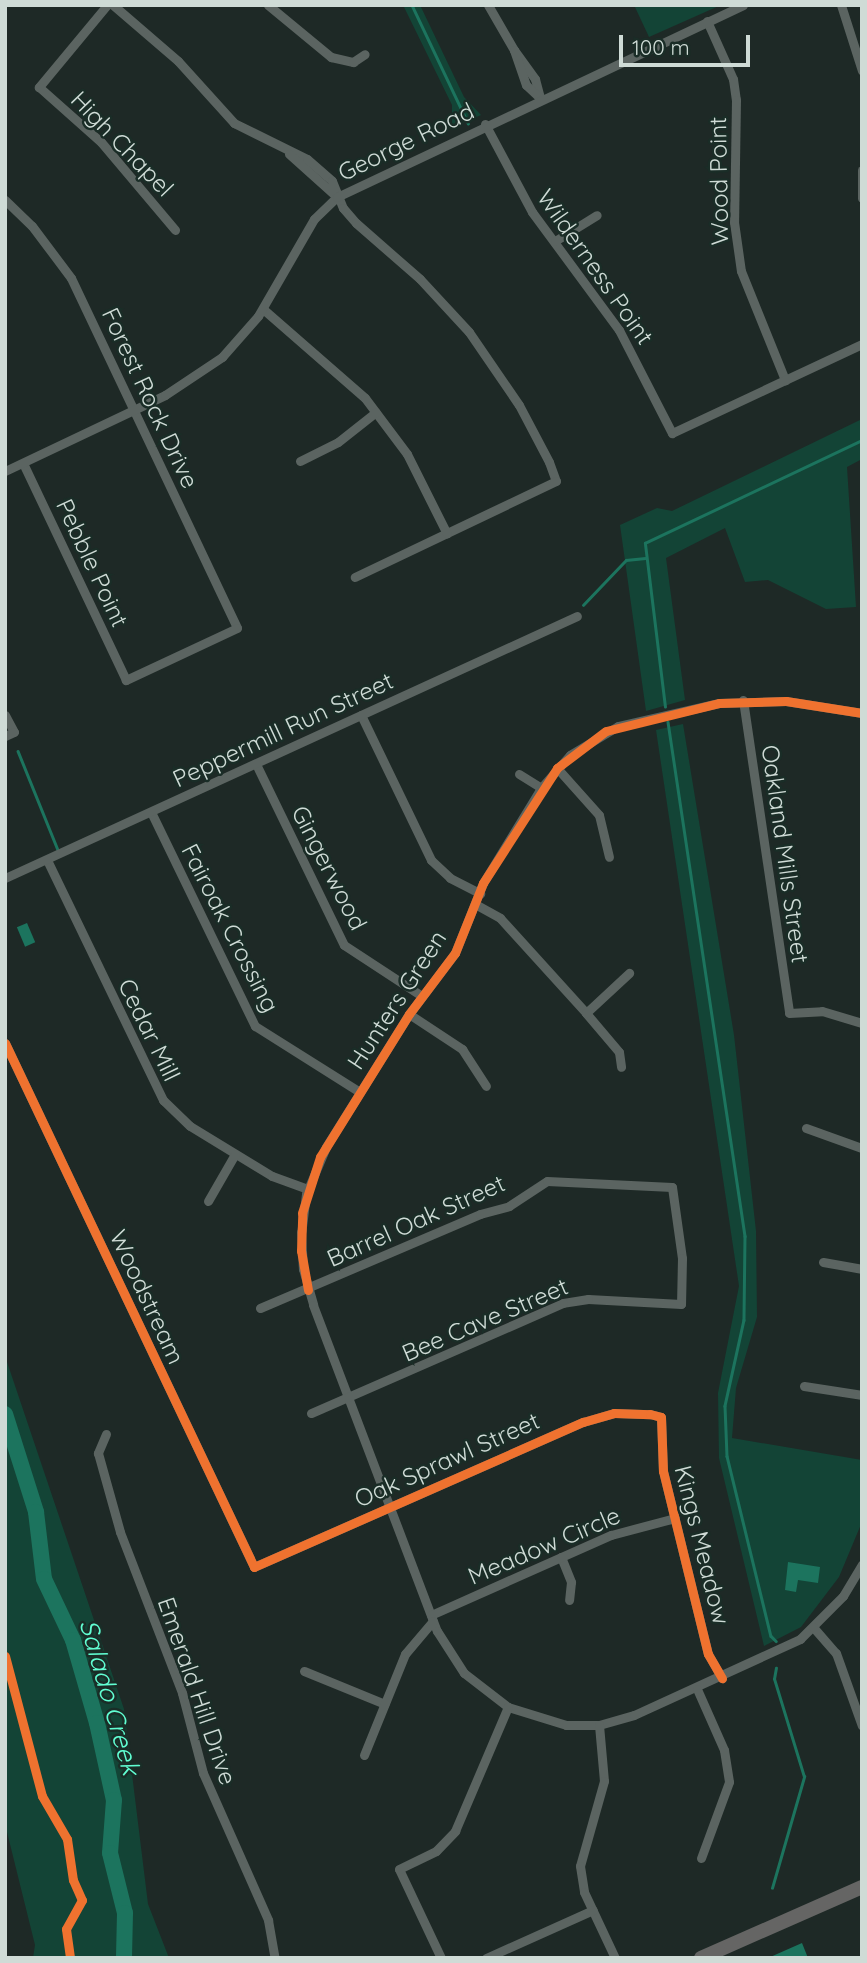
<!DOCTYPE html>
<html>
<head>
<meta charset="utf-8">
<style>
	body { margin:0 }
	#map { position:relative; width:867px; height:1963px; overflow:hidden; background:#1e2926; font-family:Quicksand,sans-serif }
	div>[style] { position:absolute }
	.green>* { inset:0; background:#134436 }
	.water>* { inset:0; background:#1c745e; transform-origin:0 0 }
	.stream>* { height:2.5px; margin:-1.25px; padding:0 1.25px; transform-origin:1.25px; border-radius:1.25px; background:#1c745e }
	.river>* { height:16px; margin:-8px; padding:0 8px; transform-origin:8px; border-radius:8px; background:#1c745e }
	.street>* { height:9px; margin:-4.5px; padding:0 4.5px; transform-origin:4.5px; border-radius:4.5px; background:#5b6461 }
	.primary>* { height:14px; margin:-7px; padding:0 7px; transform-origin:7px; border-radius:7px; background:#656564 }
	.cycleway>* { height:9px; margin:-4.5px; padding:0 4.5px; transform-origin:4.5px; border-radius:4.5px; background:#ef722f }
	span { translate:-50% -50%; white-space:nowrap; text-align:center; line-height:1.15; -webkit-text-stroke:5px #1a2d27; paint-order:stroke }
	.street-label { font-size:24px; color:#cfdbd6 }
	.water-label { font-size:26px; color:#61ffd3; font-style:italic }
	.frame { position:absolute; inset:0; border:7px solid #cfdbd6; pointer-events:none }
	.scale { position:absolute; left:619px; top:35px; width:131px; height:32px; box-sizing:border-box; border:4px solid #cfdbd6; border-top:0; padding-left:9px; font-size:21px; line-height:24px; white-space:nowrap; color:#cfdbd6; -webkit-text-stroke:5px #1a2d27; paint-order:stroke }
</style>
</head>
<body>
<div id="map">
	<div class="green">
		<div style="clip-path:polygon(403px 5px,420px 5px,464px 97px,481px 115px,452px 128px,452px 105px)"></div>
		<div style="clip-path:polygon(634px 5px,721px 5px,649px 37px)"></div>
		<div style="clip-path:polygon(862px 419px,862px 459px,847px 467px,856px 607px,826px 609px,768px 580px,745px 582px,725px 528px,666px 558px,685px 700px,646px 711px,620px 525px,657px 508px,672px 511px)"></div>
		<div style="clip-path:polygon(683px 724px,734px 1035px,756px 1231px,757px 1317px,736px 1388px,732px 1438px,862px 1460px,862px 1522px,839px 1577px,801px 1627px,764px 1646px,719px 1458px,718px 1393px,739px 1286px,656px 730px)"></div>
		<div style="clip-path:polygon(5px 1356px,124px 1709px,148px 1904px,169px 1958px,33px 1958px,35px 1945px,5px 1824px)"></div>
	</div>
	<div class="water">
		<div style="left:27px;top:923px;width:21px;height:11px;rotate:67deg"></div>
		<div style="clip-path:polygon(788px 1562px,820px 1567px,818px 1583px,798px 1580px,796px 1592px,785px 1590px)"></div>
		<div style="clip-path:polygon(802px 1943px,808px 1958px,768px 1958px)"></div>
	</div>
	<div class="stream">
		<div style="left:412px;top:5px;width:131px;rotate:64.6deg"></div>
		<div style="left:583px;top:605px;width:62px;rotate:-46.3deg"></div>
		<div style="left:626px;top:560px;width:19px;rotate:-6deg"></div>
		<div style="left:665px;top:707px;width:165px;rotate:-97deg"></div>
		<div style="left:645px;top:543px;width:240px;rotate:-25.4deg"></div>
		<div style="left:668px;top:722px;width:520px;rotate:81.48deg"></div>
		<div style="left:745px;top:1236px;width:84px;rotate:90.7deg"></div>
		<div style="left:744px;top:1320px;width:88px;rotate:102.5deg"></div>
		<div style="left:725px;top:1406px;width:50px;rotate:87.7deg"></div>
		<div style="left:727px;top:1456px;width:185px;rotate:76.3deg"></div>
		<div style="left:771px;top:1636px;width:7px;rotate:45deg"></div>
		<div style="left:18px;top:751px;width:107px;rotate:68deg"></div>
		<div style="left:772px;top:1888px;width:116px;rotate:-73.9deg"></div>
		<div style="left:804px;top:1777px;width:102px;rotate:-107deg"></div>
		<div style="left:774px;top:1679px;width:11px;rotate:-80deg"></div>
	</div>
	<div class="river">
		<div style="left:5px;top:1414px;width:103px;rotate:72.4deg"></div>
		<div style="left:36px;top:1512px;width:67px;rotate:83.2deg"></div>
		<div style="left:44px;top:1579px;width:68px;rotate:64.6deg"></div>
		<div style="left:73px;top:1640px;width:86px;rotate:73.9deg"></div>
		<div style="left:97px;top:1723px;width:79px;rotate:77.6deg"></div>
		<div style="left:114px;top:1800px;width:53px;rotate:94.3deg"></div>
		<div style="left:110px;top:1853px;width:62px;rotate:76deg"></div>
		<div style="left:125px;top:1913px;width:45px;rotate:91.3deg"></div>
	</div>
	<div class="street">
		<div style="left:107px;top:5px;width:107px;rotate:129.7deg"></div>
		<div style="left:39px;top:87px;width:83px;rotate:41.6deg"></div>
		<div style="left:101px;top:142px;width:115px;rotate:49.9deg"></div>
		<div style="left:113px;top:5px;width:86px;rotate:40.7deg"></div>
		<div style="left:178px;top:61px;width:84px;rotate:47.9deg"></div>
		<div style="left:234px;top:123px;width:81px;rotate:26.3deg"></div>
		<div style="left:307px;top:159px;width:33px;rotate:41deg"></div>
		<div style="left:332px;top:181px;width:29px;rotate:68deg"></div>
		<div style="left:343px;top:208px;width:20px;rotate:49deg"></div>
		<div style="left:356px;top:223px;width:85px;rotate:41.2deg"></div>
		<div style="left:420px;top:279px;width:72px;rotate:47.2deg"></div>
		<div style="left:469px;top:332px;width:88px;rotate:55.6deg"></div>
		<div style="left:519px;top:405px;width:64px;rotate:62.2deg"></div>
		<div style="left:549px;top:462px;width:20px;rotate:70deg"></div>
		<div style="left:556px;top:481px;width:223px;rotate:154.5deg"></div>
		<div style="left:268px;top:5px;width:82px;rotate:39.5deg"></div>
		<div style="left:331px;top:57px;width:23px;rotate:13deg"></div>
		<div style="left:353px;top:62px;width:14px;rotate:-34deg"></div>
		<div style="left:488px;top:5px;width:52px;rotate:60deg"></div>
		<div style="left:841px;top:5px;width:69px;rotate:72.3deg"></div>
		<div style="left:707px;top:21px;width:64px;rotate:65.9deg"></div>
		<div style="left:733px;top:79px;width:21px;rotate:82deg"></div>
		<div style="left:736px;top:100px;width:122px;rotate:90.9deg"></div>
		<div style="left:734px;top:222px;width:49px;rotate:81.9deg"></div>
		<div style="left:741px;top:271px;width:118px;rotate:68deg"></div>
		<div style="left:514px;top:50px;width:36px;rotate:54deg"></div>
		<div style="left:535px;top:79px;width:20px;rotate:75deg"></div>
		<div style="left:540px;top:98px;width:19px;rotate:-137deg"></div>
		<div style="left:526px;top:85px;width:37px;rotate:-109deg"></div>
		<div style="left:485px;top:124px;width:100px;rotate:61.9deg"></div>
		<div style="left:532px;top:212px;width:147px;rotate:53.6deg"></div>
		<div style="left:619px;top:330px;width:116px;rotate:62.8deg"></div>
		<div style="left:672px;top:433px;width:210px;rotate:-25.1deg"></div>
		<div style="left:289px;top:154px;width:64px;rotate:41.9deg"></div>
		<div style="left:862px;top:170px;width:28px;rotate:90deg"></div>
		<div style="left:5px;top:200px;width:37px;rotate:44deg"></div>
		<div style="left:32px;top:226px;width:65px;rotate:53.1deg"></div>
		<div style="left:71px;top:278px;width:387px;rotate:64.6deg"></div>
		<div style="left:237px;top:628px;width:123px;rotate:154.9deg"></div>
		<div style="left:126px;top:680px;width:240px;rotate:-115.4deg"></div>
		<div style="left:555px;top:241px;width:49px;rotate:-31.8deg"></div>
		<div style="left:263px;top:309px;width:135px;rotate:41.1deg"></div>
		<div style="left:365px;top:398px;width:70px;rotate:53.1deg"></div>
		<div style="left:407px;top:454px;width:89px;rotate:63.4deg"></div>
		<div style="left:300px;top:461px;width:42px;rotate:-26.6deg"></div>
		<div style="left:338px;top:442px;width:48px;rotate:-38.3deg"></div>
		<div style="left:5px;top:471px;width:177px;rotate:-25.4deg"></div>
		<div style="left:165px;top:395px;width:69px;rotate:-33.7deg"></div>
		<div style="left:222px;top:357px;width:55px;rotate:-48.7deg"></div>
		<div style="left:258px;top:316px;width:112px;rotate:-60deg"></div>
		<div style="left:314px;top:219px;width:32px;rotate:-44deg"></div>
		<div style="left:337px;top:197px;width:449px;rotate:-25.3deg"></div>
		<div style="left:743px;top:700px;width:316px;rotate:81.6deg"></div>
		<div style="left:789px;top:1013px;width:33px;rotate:-3deg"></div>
		<div style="left:822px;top:1011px;width:42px;rotate:16.7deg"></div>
		<div style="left:862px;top:713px;width:77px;rotate:-171deg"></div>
		<div style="left:786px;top:701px;width:67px;rotate:178.3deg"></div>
		<div style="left:719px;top:703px;width:104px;rotate:167.2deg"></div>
		<div style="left:618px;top:726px;width:56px;rotate:148.9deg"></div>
		<div style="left:570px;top:755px;width:44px;rotate:131.3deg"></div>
		<div style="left:541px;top:788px;width:111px;rotate:121.4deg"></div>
		<div style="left:483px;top:883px;width:75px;rotate:111.8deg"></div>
		<div style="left:455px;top:953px;width:76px;rotate:127deg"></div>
		<div style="left:409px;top:1014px;width:157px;rotate:122deg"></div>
		<div style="left:326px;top:1147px;width:51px;rotate:113.1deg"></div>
		<div style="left:306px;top:1194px;width:38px;rotate:97deg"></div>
		<div style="left:301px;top:1232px;width:37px;rotate:87deg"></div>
		<div style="left:303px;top:1269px;width:37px;rotate:74deg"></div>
		<div style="left:313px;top:1305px;width:349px;rotate:69.2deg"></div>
		<div style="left:437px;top:1631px;width:50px;rotate:57.3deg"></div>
		<div style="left:464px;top:1673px;width:56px;rotate:37.7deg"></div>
		<div style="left:508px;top:1707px;width:61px;rotate:17.2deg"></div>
		<div style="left:566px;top:1725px;width:33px"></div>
		<div style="left:599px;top:1725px;width:36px;rotate:-16deg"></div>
		<div style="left:634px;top:1715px;width:183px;rotate:-24.6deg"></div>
		<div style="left:800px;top:1639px;width:61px;rotate:-45deg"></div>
		<div style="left:843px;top:1596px;width:37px;rotate:-59deg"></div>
		<div style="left:5px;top:715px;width:19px;rotate:62deg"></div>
		<div style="left:14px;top:732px;width:10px;rotate:156deg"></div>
		<div style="left:361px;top:715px;width:161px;rotate:64.2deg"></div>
		<div style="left:431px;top:860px;width:26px;rotate:43deg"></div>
		<div style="left:450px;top:878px;width:34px;rotate:27deg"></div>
		<div style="left:256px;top:764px;width:201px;rotate:64.1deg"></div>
		<div style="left:344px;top:945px;width:93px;rotate:33.2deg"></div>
		<div style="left:557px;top:768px;width:63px;rotate:48.2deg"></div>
		<div style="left:599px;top:815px;width:43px;rotate:76.6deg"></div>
		<div style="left:519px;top:774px;width:26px;rotate:32deg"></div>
		<div style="left:151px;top:812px;width:238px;rotate:64.1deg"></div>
		<div style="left:255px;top:1026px;width:124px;rotate:32.2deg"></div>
		<div style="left:47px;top:860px;width:267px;rotate:64.2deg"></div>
		<div style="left:163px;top:1100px;width:37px;rotate:44deg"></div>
		<div style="left:190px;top:1126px;width:96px;rotate:31.4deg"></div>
		<div style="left:272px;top:1176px;width:38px;rotate:20deg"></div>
		<div style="left:5px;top:878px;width:629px;rotate:-24.61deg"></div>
		<div style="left:475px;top:904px;width:29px;rotate:29deg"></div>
		<div style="left:500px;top:918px;width:128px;rotate:47.8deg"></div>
		<div style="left:586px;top:1013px;width:51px;rotate:49.8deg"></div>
		<div style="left:619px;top:1052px;width:15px;rotate:82deg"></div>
		<div style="left:586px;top:1013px;width:59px;rotate:-42.9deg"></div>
		<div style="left:409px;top:1014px;width:64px;rotate:33.4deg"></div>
		<div style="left:462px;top:1049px;width:44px;rotate:57deg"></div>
		<div style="left:5px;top:1043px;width:580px;rotate:64.58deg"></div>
		<div style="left:254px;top:1567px;width:360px;rotate:-23.8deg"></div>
		<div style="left:583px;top:1422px;width:32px;rotate:-16deg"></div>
		<div style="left:614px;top:1413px;width:36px;rotate:2deg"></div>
		<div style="left:650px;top:1414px;width:11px;rotate:15deg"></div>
		<div style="left:661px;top:1417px;width:54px;rotate:87.9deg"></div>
		<div style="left:663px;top:1471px;width:188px;rotate:76.2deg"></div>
		<div style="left:708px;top:1654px;width:28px;rotate:60deg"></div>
		<div style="left:806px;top:1128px;width:59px;rotate:19.7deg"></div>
		<div style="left:208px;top:1201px;width:54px;rotate:-60.1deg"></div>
		<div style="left:823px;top:1262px;width:40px;rotate:10deg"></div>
		<div style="left:260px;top:1308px;width:239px;rotate:-23.1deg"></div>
		<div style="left:480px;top:1214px;width:30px;rotate:-15deg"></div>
		<div style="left:509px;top:1206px;width:45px;rotate:-33.3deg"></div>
		<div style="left:547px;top:1181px;width:125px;rotate:2.7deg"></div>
		<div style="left:672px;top:1187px;width:72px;rotate:82deg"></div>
		<div style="left:682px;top:1258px;width:46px;rotate:91.2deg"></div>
		<div style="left:681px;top:1304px;width:93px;rotate:-176.9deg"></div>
		<div style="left:588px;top:1299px;width:25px;rotate:171deg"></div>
		<div style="left:563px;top:1303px;width:275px;rotate:156.4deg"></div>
		<div style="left:804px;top:1386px;width:59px;rotate:8.8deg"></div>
		<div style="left:106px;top:1434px;width:21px;rotate:113deg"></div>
		<div style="left:98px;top:1453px;width:82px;rotate:74.4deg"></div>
		<div style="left:120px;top:1532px;width:173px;rotate:68.9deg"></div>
		<div style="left:182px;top:1693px;width:83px;rotate:75.3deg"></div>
		<div style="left:203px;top:1773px;width:161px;rotate:66.1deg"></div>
		<div style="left:268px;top:1920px;width:39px;rotate:80deg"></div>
		<div style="left:561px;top:1557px;width:27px;rotate:68deg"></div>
		<div style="left:571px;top:1582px;width:18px;rotate:96deg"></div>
		<div style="left:431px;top:1615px;width:197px;rotate:-24deg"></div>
		<div style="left:611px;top:1535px;width:66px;rotate:-14.9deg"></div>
		<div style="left:813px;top:1627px;width:35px;rotate:49deg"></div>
		<div style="left:836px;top:1653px;width:77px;rotate:70.4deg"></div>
		<div style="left:304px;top:1671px;width:87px;rotate:22.2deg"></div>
		<div style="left:697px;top:1689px;width:67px;rotate:66.1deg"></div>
		<div style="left:724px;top:1750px;width:32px;rotate:81deg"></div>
		<div style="left:729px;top:1782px;width:81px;rotate:110.2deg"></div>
		<div style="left:599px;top:1725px;width:56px;rotate:84.9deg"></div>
		<div style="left:604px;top:1781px;width:88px;rotate:105.8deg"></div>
		<div style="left:580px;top:1866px;width:26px;rotate:81deg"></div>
		<div style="left:584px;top:1892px;width:73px;rotate:64.8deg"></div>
		<div style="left:364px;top:1755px;width:109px;rotate:-67.9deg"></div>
		<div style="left:405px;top:1654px;width:43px;rotate:-49.7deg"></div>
		<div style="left:441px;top:1958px;width:98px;rotate:-115.3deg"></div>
		<div style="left:399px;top:1869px;width:41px;rotate:-25.9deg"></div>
		<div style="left:436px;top:1851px;width:28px;rotate:-46deg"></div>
		<div style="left:455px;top:1831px;width:135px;rotate:-66.9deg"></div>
		<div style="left:486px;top:1958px;width:117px;rotate:-24.2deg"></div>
	</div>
	<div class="primary">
		<div style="left:701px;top:1958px;width:176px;rotate:-23.8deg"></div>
	</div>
	<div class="cycleway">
		<div style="left:5px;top:1043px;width:580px;rotate:64.58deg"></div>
		<div style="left:254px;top:1567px;width:360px;rotate:-23.8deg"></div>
		<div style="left:583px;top:1422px;width:32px;rotate:-16deg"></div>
		<div style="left:614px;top:1413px;width:36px;rotate:2deg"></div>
		<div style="left:650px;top:1414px;width:11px;rotate:15deg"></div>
		<div style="left:661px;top:1417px;width:54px;rotate:87.9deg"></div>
		<div style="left:663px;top:1471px;width:188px;rotate:76.2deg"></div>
		<div style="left:708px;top:1654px;width:28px;rotate:60deg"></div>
		<div style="left:308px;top:1290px;width:40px;rotate:-100deg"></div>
		<div style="left:301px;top:1251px;width:38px;rotate:-88deg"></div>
		<div style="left:302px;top:1213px;width:59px;rotate:-72.2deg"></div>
		<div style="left:320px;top:1157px;width:168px;rotate:-58.1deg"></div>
		<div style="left:409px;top:1014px;width:76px;rotate:-53deg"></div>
		<div style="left:455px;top:953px;width:75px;rotate:-68.2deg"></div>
		<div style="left:483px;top:883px;width:137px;rotate:-57.2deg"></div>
		<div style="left:557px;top:768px;width:61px;rotate:-37.1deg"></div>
		<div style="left:606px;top:731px;width:116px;rotate:-13.9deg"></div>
		<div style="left:719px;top:703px;width:67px;rotate:-1.7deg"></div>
		<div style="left:786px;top:701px;width:77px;rotate:9deg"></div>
		<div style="left:5px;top:1656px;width:145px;rotate:75.2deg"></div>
		<div style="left:42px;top:1796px;width:50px;rotate:59.8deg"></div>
		<div style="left:67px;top:1839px;width:41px;rotate:81.7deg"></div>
		<div style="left:73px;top:1880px;width:22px;rotate:66deg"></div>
		<div style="left:82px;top:1900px;width:33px;rotate:119deg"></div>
		<div style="left:66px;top:1929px;width:29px;rotate:82deg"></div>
	</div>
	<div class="street-label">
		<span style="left:406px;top:142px;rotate:-26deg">George Road</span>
		<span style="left:122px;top:144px;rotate:46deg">High Chapel</span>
		<span style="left:719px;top:181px;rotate:-91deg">Wood Point</span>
		<span style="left:595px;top:267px;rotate:55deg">Wilderness Point</span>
		<span style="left:150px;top:398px;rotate:65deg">Forest Rock Drive</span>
		<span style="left:92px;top:563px;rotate:65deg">Pebble Point</span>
		<span style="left:283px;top:730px;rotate:-25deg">Peppermill Run Street</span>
		<span style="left:785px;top:854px;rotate:82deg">Oakland Mills Street</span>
		<span style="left:329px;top:868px;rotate:63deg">Gingerwood</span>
		<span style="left:230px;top:928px;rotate:63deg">Fairoak Crossing</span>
		<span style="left:397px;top:1000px;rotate:-57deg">Hunters Green</span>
		<span style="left:149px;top:1030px;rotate:64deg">Cedar Mill</span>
		<span style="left:416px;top:1221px;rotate:-24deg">Barrel Oak Street</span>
		<span style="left:147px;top:1297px;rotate:65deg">Woodstream</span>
		<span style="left:485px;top:1320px;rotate:-23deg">Bee Cave Street</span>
		<span style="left:447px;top:1460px;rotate:-24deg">Oak Sprawl Street</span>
		<span style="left:702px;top:1545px;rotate:76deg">Kings Meadow</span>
		<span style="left:544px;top:1546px;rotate:-23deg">Meadow Circle</span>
		<span style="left:197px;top:1691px;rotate:71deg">Emerald Hill Drive</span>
	</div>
	<div class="water-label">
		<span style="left:110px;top:1697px;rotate:74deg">Salado Creek</span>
	</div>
	<div class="frame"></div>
	<div class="scale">100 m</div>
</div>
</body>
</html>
